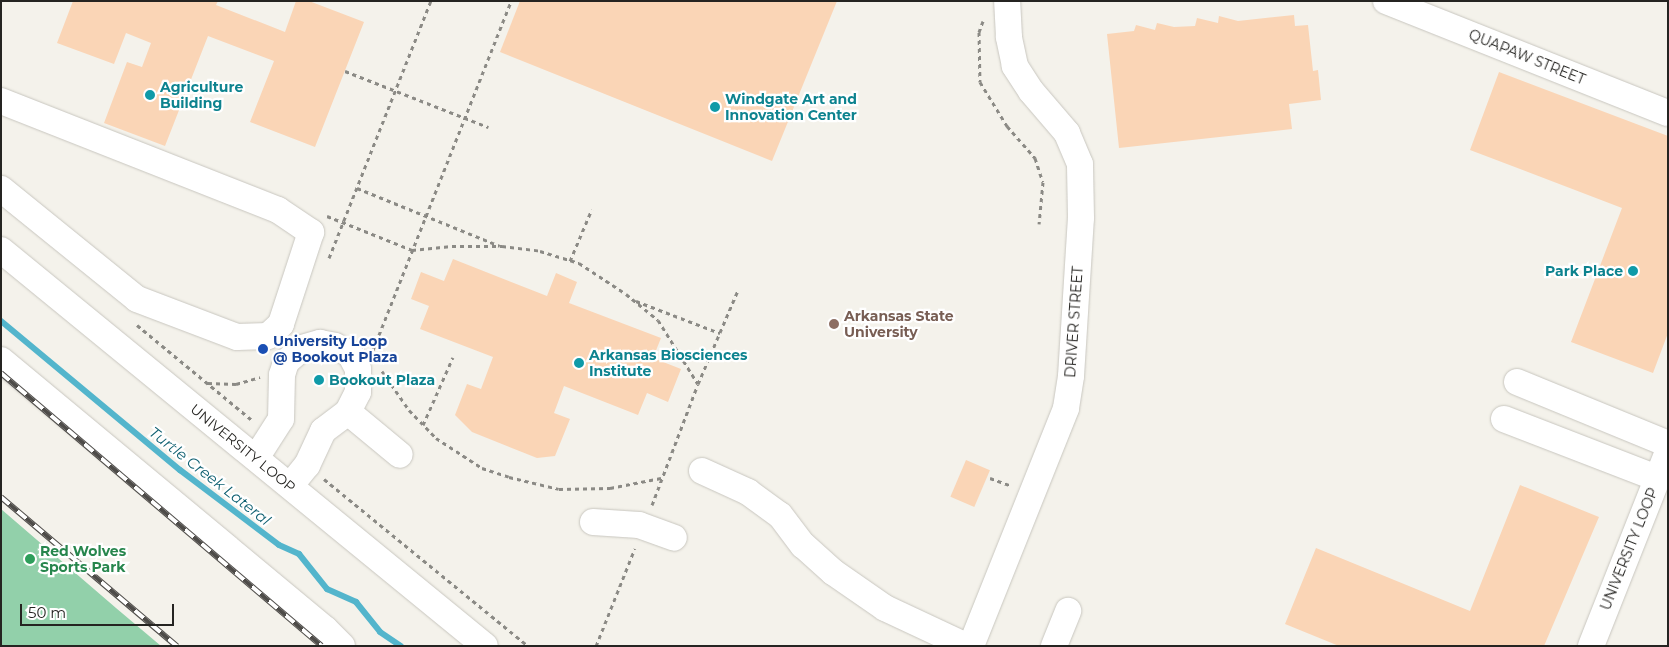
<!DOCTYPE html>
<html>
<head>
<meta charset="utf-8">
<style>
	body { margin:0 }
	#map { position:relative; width:1669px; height:647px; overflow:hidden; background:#f4f2eb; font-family:Montserrat,sans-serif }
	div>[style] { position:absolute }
	.green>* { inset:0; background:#92d0aa }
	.stream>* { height:6px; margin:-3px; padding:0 3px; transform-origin:3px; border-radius:3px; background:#53b5cc }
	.building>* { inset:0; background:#fad5b6; transform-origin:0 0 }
	.path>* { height:3px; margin-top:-1.5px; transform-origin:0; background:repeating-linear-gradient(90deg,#8b8a85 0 4px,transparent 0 8px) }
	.roads { filter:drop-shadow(0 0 1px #c8c6bf) drop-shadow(0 0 1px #c8c6bf) }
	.minor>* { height:26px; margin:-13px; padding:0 13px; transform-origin:13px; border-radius:13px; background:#fff }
	.rail>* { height:5.5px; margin-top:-2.75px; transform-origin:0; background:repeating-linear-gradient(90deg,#fff 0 11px,#4e4c49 0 22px); box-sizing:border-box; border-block:1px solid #4e4c49 }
	.dots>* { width:14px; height:14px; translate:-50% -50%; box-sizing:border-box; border:2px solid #fff; border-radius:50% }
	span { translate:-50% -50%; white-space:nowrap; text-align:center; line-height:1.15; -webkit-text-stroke:4.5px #fff; paint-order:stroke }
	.street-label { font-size:14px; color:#252421 }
	.culture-label { font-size:14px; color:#0d838f; font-weight:700 }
	.left { translate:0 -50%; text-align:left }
	.right { translate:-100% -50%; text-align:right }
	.education-label { font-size:14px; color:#785e54; font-weight:700 }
	.transit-label { font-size:14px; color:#164399; font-weight:700 }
	.leisure-label { font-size:14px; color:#27864d; font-weight:700 }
	.water-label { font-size:15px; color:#0d5f70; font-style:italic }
	.frame { position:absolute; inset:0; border:2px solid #252421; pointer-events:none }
	.scale { position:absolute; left:20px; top:604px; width:154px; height:22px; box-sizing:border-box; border:2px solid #252421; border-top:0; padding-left:6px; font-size:15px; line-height:18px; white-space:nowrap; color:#252421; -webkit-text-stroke:4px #fff; paint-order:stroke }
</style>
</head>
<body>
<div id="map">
	<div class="green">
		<div style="clip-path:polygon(1px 509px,116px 608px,161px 646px,1px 646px)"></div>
	</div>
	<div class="stream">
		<div style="left:1px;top:321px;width:233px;rotate:39.8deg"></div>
		<div style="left:180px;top:470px;width:124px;rotate:37.1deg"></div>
		<div style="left:279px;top:545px;width:22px;rotate:24deg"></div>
		<div style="left:299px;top:554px;width:45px;rotate:51.3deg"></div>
		<div style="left:327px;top:589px;width:32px;rotate:24deg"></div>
		<div style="left:356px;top:602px;width:38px;rotate:51deg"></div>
		<div style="left:380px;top:632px;width:25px;rotate:34deg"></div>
	</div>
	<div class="building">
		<div style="clip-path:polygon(73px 1px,218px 1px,216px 5px,285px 32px,296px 1px,309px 1px,364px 22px,315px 147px,250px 122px,274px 61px,208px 36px,165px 146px,104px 123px,127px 62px,142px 67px,151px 43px,126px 33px,114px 64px,57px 43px)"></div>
		<div style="clip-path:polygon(520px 1px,837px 1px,772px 161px,500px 52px)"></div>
		<div style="clip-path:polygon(1294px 15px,1295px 26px,1308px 25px,1313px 71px,1318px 70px,1321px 100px,1289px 104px,1292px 129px,1119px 148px,1107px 34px,1134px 31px,1136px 25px,1155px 30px,1157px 23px,1174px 27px,1195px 26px,1197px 18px,1218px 23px,1219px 16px,1238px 21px)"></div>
		<div style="clip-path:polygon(1499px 72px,1668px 136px,1668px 333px,1653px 373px,1571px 342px,1622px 208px,1470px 150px)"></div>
		<div style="clip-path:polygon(453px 259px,547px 296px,556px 273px,577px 282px,569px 303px,661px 338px,653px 358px,681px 369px,668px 402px,647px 393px,638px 415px,564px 386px,554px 413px,570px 419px,555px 456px,537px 458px,472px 432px,455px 415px,467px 384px,481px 389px,493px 357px,420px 329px,429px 306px,411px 299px,421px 272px,444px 281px)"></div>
		<div style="left:966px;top:460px;width:26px;height:40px;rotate:23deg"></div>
		<div style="clip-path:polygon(1520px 485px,1599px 517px,1544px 646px,1339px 646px,1285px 624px,1316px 548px,1470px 611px)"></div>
	</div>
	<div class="path">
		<div style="left:983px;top:21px;width:12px;rotate:110deg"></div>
		<div style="left:979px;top:32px;width:50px;rotate:88.9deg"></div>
		<div style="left:980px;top:82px;width:52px;rotate:58.5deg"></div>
		<div style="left:1007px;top:126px;width:43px;rotate:48.8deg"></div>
		<div style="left:1035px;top:158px;width:25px;rotate:72deg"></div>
		<div style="left:1043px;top:182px;width:42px;rotate:95.4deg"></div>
		<div style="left:345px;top:71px;width:154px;rotate:21.4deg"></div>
		<div style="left:357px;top:188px;width:154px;rotate:22.1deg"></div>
		<div style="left:327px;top:216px;width:92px;rotate:21.8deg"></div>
		<div style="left:412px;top:250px;width:40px;rotate:-5.7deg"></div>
		<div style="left:452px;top:246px;width:50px"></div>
		<div style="left:502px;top:246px;width:38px;rotate:7deg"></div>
		<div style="left:540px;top:251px;width:41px;rotate:17.1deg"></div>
		<div style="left:579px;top:263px;width:56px;rotate:33.4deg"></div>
		<div style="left:626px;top:294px;width:41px;rotate:39.1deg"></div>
		<div style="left:658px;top:320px;width:75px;rotate:58deg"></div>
		<div style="left:329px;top:258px;width:277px;rotate:-68.4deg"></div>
		<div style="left:570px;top:261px;width:56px;rotate:-67.1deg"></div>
		<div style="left:636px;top:301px;width:90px;rotate:20.9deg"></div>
		<div style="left:137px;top:325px;width:151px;rotate:39.6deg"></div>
		<div style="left:373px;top:350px;width:375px;rotate:-68.4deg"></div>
		<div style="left:382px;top:371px;width:47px;rotate:55.3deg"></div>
		<div style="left:409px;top:410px;width:39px;rotate:46deg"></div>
		<div style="left:436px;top:438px;width:55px;rotate:33.1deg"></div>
		<div style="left:482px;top:468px;width:28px;rotate:18deg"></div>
		<div style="left:509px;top:477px;width:51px;rotate:13.5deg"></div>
		<div style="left:559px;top:489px;width:51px;rotate:-1.1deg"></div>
		<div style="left:610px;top:488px;width:52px;rotate:-11.1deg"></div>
		<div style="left:208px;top:383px;width:28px;rotate:2deg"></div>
		<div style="left:236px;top:384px;width:25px;rotate:-16deg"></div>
		<div style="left:423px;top:425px;width:74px;rotate:-66.2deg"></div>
		<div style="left:990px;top:478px;width:23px;rotate:20deg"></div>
		<div style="left:324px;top:479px;width:264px;rotate:39.3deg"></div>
		<div style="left:652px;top:505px;width:129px;rotate:-69.2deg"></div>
		<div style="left:698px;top:384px;width:102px;rotate:-66.9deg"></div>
		<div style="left:596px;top:646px;width:105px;rotate:-68.3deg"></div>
	</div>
	<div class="roads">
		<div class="minor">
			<div style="left:1386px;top:1px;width:303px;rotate:21.7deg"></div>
			<div style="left:1px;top:101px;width:298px;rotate:21.5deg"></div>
			<div style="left:278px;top:210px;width:40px;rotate:34deg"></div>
			<div style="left:311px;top:232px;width:97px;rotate:108.1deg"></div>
			<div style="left:281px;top:324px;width:18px;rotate:137deg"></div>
			<div style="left:268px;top:336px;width:31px;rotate:178deg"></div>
			<div style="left:237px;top:337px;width:107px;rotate:-159.2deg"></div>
			<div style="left:137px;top:299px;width:175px;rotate:-141deg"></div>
			<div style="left:1px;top:250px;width:625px;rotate:39.29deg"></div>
			<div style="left:1px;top:360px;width:421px;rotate:39.7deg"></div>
			<div style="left:325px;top:629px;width:24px;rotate:45deg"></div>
			<div style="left:1517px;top:382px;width:163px;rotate:22.3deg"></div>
			<div style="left:348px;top:412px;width:67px;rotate:39.6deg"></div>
			<div style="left:1504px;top:419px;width:164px;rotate:21.1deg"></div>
			<div style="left:256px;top:458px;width:46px;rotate:-57.3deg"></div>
			<div style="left:281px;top:419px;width:44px;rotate:-88.7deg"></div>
			<div style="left:282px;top:375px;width:14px;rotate:-73deg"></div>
			<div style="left:286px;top:362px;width:21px;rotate:-41deg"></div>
			<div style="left:302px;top:348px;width:19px;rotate:-16deg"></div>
			<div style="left:320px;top:343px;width:15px;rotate:11deg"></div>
			<div style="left:335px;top:346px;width:17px;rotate:28deg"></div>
			<div style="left:350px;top:354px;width:17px;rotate:62deg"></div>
			<div style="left:358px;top:369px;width:23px;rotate:90deg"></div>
			<div style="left:358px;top:392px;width:22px;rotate:117deg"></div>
			<div style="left:348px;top:412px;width:31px;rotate:143deg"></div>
			<div style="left:323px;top:431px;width:38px;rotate:115deg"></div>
			<div style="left:307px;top:465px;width:27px;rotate:129deg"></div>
			<div style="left:702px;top:471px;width:51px;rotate:24.5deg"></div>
			<div style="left:748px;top:492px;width:39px;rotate:36deg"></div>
			<div style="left:780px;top:515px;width:38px;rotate:53deg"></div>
			<div style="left:803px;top:545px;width:40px;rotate:42deg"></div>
			<div style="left:833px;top:572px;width:63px;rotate:34.7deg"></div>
			<div style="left:885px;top:608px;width:89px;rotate:25.1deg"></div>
			<div style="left:593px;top:522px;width:46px;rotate:3.7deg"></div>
			<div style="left:639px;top:525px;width:37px;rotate:20deg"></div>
			<div style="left:971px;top:646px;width:256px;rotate:-68.2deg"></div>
			<div style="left:1066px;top:408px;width:32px;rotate:-81deg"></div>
			<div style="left:1071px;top:376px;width:158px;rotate:-86.4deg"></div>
			<div style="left:1081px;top:218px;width:54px;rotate:-91.1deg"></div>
			<div style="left:1080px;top:164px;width:34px;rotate:-113deg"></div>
			<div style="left:1067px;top:133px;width:55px;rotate:-130.6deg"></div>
			<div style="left:1031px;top:91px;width:30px;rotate:-123deg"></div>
			<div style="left:1015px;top:66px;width:30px;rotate:-102deg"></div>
			<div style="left:1009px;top:37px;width:36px;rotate:-93deg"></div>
			<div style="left:1054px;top:646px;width:38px;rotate:-68deg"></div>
			<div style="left:1591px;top:646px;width:209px;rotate:-68.4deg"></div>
		</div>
	</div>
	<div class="rail">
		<div style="left:1px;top:373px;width:421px;rotate:40.4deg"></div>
		<div style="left:1px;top:497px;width:231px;rotate:40.3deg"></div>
	</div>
	<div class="dots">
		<div style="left:150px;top:95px;background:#0f9aa8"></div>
		<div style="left:715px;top:107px;background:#0f9aa8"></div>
		<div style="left:1633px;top:271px;background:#0f9aa8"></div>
		<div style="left:834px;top:324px;background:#8d6e63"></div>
		<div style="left:263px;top:349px;background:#1a4fb4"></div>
		<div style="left:579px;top:363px;background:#0f9aa8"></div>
		<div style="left:319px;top:380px;background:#0f9aa8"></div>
		<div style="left:30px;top:559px;background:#2e9e5b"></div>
	</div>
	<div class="street-label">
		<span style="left:1527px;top:57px;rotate:22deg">QUAPAW STREET</span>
		<span style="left:1074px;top:322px;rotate:-86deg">DRIVER STREET</span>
		<span style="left:243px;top:448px;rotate:39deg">UNIVERSITY LOOP</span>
		<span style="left:1629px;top:549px;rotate:-68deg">UNIVERSITY LOOP</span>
	</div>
	<div class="culture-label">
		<span class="left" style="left:160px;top:95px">Agriculture<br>Building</span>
		<span class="left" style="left:725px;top:107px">Windgate Art and<br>Innovation Center</span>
		<span class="right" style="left:1623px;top:271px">Park Place</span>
		<span class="left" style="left:589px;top:363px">Arkansas Biosciences<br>Institute</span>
		<span class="left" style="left:329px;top:380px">Bookout Plaza</span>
	</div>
	<div class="education-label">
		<span class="left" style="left:844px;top:324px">Arkansas State<br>University</span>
	</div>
	<div class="transit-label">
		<span class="left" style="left:273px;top:349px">University Loop<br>@ Bookout Plaza</span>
	</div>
	<div class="leisure-label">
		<span class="left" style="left:40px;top:559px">Red Wolves<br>Sports Park</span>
	</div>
	<div class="water-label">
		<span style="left:210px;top:476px;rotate:38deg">Turtle Creek Lateral</span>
	</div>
	<div class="frame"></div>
	<div class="scale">50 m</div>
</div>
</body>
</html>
